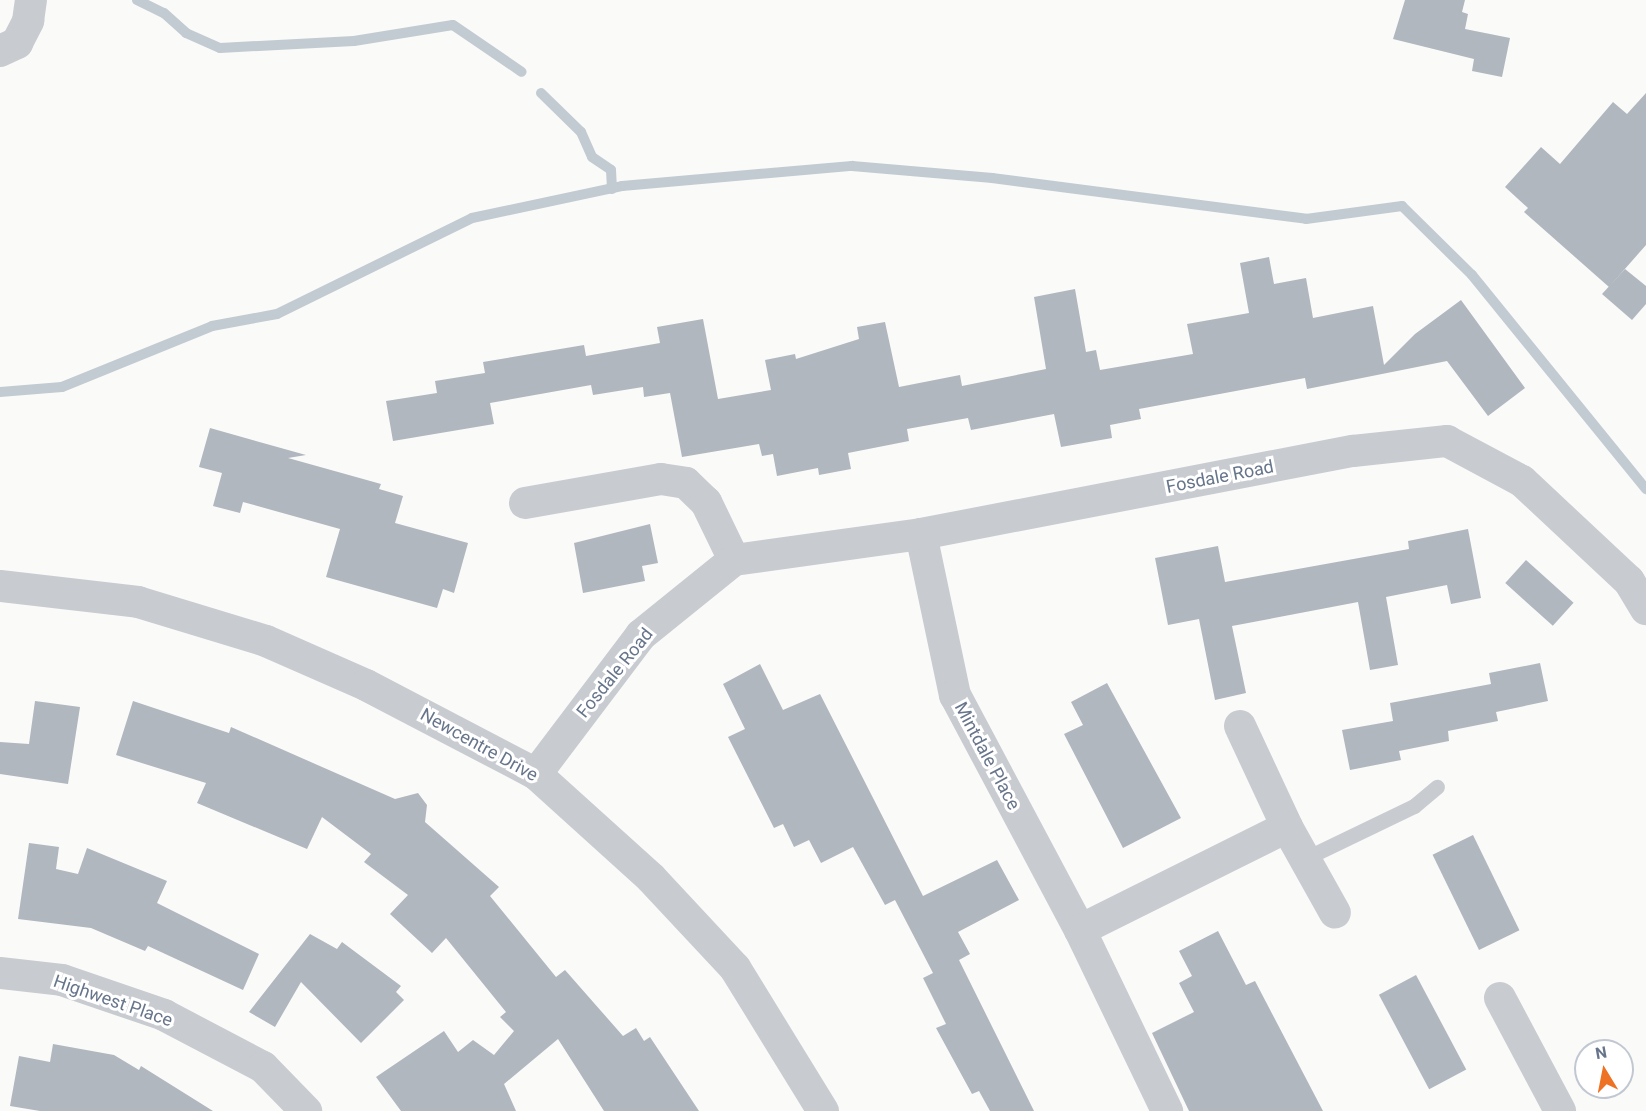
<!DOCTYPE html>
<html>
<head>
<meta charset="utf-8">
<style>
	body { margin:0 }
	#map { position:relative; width:1646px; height:1111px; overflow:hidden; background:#fafaf8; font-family:Roboto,sans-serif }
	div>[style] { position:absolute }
	.stream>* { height:10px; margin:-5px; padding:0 5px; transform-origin:5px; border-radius:5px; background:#c2cbd1 }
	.building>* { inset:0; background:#b0b7bf; transform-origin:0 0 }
	.service>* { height:15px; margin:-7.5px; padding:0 7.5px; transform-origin:7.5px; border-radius:7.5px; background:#c8cbd0 }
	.minor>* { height:32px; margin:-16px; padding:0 16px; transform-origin:16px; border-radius:16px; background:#c8cbd0 }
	span { translate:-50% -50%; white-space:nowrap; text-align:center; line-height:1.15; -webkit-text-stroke:6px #fff; paint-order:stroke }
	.street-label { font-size:18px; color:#67758b }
	.north { position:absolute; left:1574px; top:1039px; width:60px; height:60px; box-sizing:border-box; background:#fff; border:2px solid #c2c8d1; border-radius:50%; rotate:350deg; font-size:16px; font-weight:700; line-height:24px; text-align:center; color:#67758b }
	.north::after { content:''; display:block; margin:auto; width:21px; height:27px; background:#ee7224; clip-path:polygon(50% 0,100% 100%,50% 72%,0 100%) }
</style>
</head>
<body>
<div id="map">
	<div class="stream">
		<div style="left:137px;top:0;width:30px;rotate:26deg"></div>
		<div style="left:164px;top:13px;width:30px;rotate:42deg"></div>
		<div style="left:186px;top:33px;width:37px;rotate:24deg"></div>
		<div style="left:220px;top:48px;width:134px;rotate:-3deg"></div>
		<div style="left:354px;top:41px;width:100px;rotate:-9.2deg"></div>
		<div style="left:453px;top:25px;width:83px;rotate:34.3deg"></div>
		<div style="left:541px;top:93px;width:56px;rotate:44.3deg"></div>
		<div style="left:581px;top:132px;width:27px;rotate:66deg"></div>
		<div style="left:592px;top:157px;width:23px;rotate:34deg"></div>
		<div style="left:611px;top:170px;width:19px;rotate:87deg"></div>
		<div style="left:0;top:392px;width:62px;rotate:-4.6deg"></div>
		<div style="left:62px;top:387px;width:162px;rotate:-22.1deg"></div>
		<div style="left:212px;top:326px;width:66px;rotate:-10.5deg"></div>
		<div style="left:277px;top:314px;width:217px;rotate:-26.2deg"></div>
		<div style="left:472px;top:218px;width:153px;rotate:-12deg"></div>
		<div style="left:622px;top:186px;width:231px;rotate:-5deg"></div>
		<div style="left:852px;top:166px;width:141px;rotate:4.9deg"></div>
		<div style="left:992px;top:178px;width:317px;rotate:7.4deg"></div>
		<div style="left:1306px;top:219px;width:97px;rotate:-7.7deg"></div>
		<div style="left:1402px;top:206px;width:98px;rotate:44.6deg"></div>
		<div style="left:1472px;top:275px;width:276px;rotate:50.9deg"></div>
	</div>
	<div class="building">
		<div style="clip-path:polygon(1405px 0,1465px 0,1462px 12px,1468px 14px,1465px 29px,1510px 38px,1502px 77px,1472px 71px,1474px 59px,1393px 39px)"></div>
		<div style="clip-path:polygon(1646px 93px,1646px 245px,1609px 287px,1524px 212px,1528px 208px,1505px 187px,1541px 147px,1560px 164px,1613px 102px,1627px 114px)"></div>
		<div style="clip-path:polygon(1269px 257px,1274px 284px,1306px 278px,1313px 318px,1373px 306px,1384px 365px,1415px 334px,1461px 300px,1525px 388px,1488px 416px,1447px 361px,1307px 389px,1305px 378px,1139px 409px,1141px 419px,1110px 425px,1112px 438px,1061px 447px,1054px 414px,971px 430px,968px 418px,907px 429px,909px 441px,848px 453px,851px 469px,819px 475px,818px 468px,777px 476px,773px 454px,762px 456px,759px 444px,682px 457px,670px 393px,644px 397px,643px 387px,593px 395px,591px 385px,490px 403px,494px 424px,393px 441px,386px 401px,437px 393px,435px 381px,485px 373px,483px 362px,584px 345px,586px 356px,660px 343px,657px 327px,703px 319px,718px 399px,771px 390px,765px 360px,795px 354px,796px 359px,859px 339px,857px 327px,885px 322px,899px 387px,960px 375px,962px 386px,1046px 369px,1034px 297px,1075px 289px,1086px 352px,1096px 350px,1100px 370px,1193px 354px,1187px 324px,1249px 313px,1240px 263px)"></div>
		<div style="clip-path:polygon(1625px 269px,1646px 286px,1646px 304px,1632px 320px,1602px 294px)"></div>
		<div style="clip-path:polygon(210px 428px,306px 455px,288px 458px,381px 484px,379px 489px,403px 496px,395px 523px,468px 543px,454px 593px,443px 589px,437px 608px,326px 577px,340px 529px,243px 502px,240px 513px,213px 506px,222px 473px,199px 467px)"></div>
		<div style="clip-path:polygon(650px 524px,658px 563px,642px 566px,645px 581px,583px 593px,574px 543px)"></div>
		<div style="clip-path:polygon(1468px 529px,1481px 598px,1451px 604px,1447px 585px,1386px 597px,1398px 665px,1370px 670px,1358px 602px,1232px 626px,1246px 693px,1215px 700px,1199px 619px,1168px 625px,1155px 558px,1218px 546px,1225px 582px,1409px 549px,1408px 541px)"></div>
		<div style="left:1526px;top:560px;width:64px;height:31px;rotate:42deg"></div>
		<div style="clip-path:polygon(1540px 663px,1548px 701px,1496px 712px,1498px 721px,1448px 731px,1449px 741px,1399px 751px,1401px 760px,1350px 770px,1342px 730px,1393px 721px,1390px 703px,1491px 684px,1489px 673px)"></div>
		<div style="clip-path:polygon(760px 664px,783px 710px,820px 694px,923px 896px,997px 860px,1019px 900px,958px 932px,970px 954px,959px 960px,1034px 1111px,990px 1111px,979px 1091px,972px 1094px,936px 1028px,946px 1024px,923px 978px,933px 973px,895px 900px,885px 905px,853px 847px,821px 863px,809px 840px,794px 847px,783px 824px,774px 828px,728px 737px,745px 729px,723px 684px)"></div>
		<div style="clip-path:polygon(1107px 683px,1181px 818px,1123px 848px,1064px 734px,1083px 725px,1071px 702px)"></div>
		<div style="clip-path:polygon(35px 701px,80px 707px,68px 784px,0 774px,0 742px,29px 744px)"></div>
		<div style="clip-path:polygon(133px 701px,229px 733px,231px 727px,395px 799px,418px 793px,427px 805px,425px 822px,499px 887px,490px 896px,556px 977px,565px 970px,623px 1036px,636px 1028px,644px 1041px,650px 1037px,699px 1111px,604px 1111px,558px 1039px,504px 1084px,516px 1111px,401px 1111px,376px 1077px,444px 1031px,458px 1052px,473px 1040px,494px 1055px,514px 1031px,500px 1017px,506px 1012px,446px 938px,432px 953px,390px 914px,408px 895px,364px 862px,371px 854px,322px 817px,307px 849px,197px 803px,206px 783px,116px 755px)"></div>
		<div style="left:1473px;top:835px;width:106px;height:45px;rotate:64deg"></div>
		<div style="clip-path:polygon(29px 843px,59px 847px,56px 869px,78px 874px,87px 848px,167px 881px,157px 903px,259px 954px,243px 990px,148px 946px,145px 951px,91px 928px,18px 919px)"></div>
		<div style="clip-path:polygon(1218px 931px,1246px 985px,1255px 981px,1323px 1111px,1189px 1111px,1152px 1033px,1194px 1012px,1179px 983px,1192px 976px,1179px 951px)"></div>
		<div style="clip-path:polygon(310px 934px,337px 949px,342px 942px,401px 986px,396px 992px,404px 1000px,361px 1043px,301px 982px,275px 1027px,249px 1012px)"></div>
		<div style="left:1416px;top:975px;width:107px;height:42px;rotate:62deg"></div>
		<div style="clip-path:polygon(53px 1044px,114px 1055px,139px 1070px,141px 1066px,213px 1111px,40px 1111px,10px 1106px,19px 1056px,50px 1062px)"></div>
	</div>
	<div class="service">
		<div style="left:1304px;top:859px;width:122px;rotate:-25.7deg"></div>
		<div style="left:1414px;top:806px;width:30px;rotate:-40deg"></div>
	</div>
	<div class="minor">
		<div style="left:0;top:51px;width:19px;rotate:-25deg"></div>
		<div style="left:17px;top:43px;width:25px;rotate:-63deg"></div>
		<div style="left:28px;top:21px;width:21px;rotate:-82deg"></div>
		<div style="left:525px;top:503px;width:138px;rotate:-10deg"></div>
		<div style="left:661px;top:479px;width:25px;rotate:9deg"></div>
		<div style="left:686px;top:483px;width:28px;rotate:44deg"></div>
		<div style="left:706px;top:502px;width:64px;rotate:64.2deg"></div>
		<div style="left:921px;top:534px;width:165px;rotate:78.1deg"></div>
		<div style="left:955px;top:695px;width:266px;rotate:62deg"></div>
		<div style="left:1080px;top:930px;width:201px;rotate:64.3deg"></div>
		<div style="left:0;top:586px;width:139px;rotate:6.6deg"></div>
		<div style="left:138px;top:602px;width:134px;rotate:16.9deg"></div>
		<div style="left:266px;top:641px;width:109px;rotate:23.7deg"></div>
		<div style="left:366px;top:685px;width:192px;rotate:27.6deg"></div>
		<div style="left:536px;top:774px;width:155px;rotate:42.1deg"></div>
		<div style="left:651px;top:878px;width:123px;rotate:47deg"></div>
		<div style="left:735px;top:968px;width:168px;rotate:58.4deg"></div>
		<div style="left:1240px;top:726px;width:111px;rotate:65deg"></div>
		<div style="left:1287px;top:827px;width:98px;rotate:60.8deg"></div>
		<div style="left:536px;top:774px;width:174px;rotate:-52.9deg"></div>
		<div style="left:641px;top:635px;width:119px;rotate:-38.9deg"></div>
		<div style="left:734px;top:560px;width:189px;rotate:-7.9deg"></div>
		<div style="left:921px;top:534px;width:440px;rotate:-10.9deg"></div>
		<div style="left:1353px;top:451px;width:95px;rotate:-6.1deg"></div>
		<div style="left:1447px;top:441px;width:85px;rotate:28.1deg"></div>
		<div style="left:1522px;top:481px;width:146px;rotate:43.1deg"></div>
		<div style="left:1629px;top:581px;width:33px;rotate:59deg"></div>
		<div style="left:1080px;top:930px;width:231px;rotate:-26.5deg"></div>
		<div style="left:0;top:973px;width:62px;rotate:6.4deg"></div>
		<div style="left:62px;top:980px;width:108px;rotate:18.9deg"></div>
		<div style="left:164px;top:1015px;width:112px;rotate:27.7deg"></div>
		<div style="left:263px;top:1067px;width:62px;rotate:45.7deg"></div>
		<div style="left:1500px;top:998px;width:128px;rotate:62deg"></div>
	</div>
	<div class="street-label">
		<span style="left:1220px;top:477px;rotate:-11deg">Fosdale Road</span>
		<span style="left:615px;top:673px;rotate:-51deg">Fosdale Road</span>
		<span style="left:479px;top:745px;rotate:29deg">Newcentre Drive</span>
		<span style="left:987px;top:756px;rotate:62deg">Mintdale Place</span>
		<span style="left:113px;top:1001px;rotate:19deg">Highwest Place</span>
	</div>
	<div class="north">N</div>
</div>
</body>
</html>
